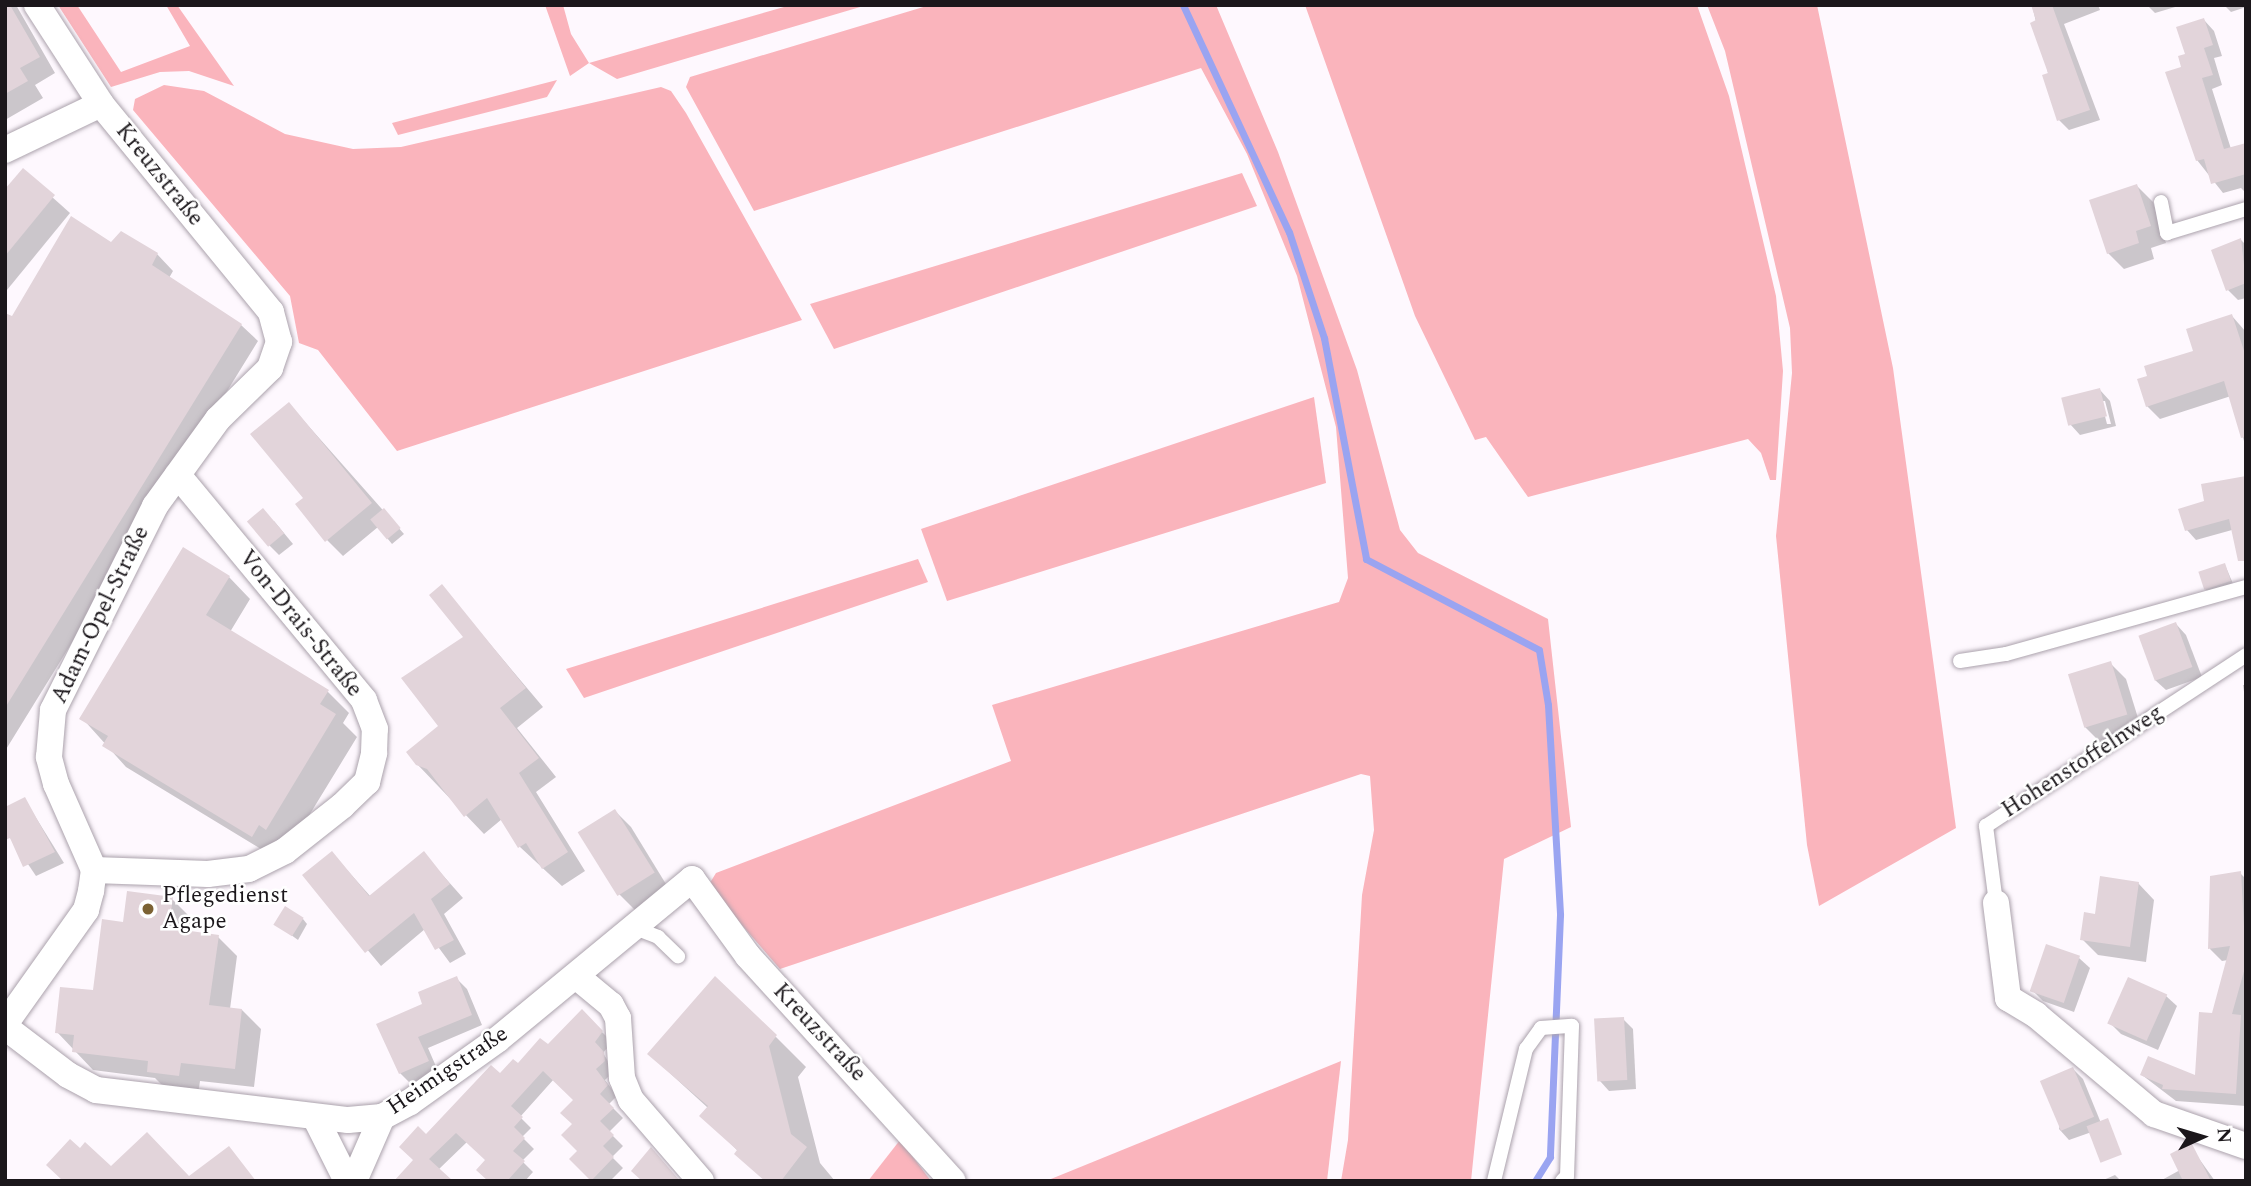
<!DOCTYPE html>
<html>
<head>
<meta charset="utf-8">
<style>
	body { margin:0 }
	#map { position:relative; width:2251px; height:1186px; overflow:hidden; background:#fef8fe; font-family:Spectral,serif }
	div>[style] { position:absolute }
	.green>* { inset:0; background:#fab4bc }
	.shadow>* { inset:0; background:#0003 }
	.stream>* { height:7px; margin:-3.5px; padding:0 3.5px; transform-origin:3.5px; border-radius:3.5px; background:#9aa4f1 }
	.building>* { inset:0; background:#e2d4da; transform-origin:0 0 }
	.roads { filter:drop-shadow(0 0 2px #aba2ac) drop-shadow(0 0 2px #aba2ac) }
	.lane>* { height:14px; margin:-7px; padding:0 7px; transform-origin:7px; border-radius:7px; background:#fff }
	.street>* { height:26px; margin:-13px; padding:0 13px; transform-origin:13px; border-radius:13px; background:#fff }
	.dots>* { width:19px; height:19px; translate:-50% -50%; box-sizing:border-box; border:4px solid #fff; border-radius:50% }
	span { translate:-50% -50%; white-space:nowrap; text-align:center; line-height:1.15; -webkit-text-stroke:5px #fff; paint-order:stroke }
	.street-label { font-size:23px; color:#1b171b }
	.poi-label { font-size:23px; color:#1b171b }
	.left { translate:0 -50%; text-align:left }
	.frame { position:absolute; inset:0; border:7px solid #1b171b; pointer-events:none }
	.north { position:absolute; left:2167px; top:1102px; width:70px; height:70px; -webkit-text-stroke:5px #fff; paint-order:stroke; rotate:86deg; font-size:19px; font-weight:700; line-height:28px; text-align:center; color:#1b171b }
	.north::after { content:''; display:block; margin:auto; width:24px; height:32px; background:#1b171b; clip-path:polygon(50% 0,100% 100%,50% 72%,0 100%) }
</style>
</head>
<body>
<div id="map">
	<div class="green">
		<div style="clip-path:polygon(58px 5px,77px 5px,121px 72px,190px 46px,166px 5px,177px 5px,234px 86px,189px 71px,160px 72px,111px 87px)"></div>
		<div style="clip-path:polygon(545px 5px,563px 5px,571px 34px,589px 63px,791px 5px,867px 5px,617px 79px,589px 63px,570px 76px)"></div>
		<div style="clip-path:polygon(930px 5px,1216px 5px,1278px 152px,1357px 370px,1400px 530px,1418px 553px,1548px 619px,1571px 827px,1504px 859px,1471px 1181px,1341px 1181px,1348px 1140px,1362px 895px,1374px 830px,1370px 776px,1361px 774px,780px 969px,708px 886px,716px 873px,1011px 761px,992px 705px,1339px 602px,1348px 578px,1336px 427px,1297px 276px,1247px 154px,1201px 68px,754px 211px,686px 87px,690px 77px)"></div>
		<div style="clip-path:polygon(1305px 5px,1697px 5px,1729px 96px,1776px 296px,1783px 371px,1776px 480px,1770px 480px,1761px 453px,1748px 439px,1528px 497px,1486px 437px,1475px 440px,1415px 316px)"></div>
		<div style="clip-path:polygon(1707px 5px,1817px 5px,1893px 368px,1956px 828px,1819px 906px,1807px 845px,1776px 536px,1792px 373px,1790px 328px,1725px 51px)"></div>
		<div style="clip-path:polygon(557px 80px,547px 97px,398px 135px,392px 123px)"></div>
		<div style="clip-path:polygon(164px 85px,204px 91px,285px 134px,353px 149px,401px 147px,661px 87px,671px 91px,686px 113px,802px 320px,397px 451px,318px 350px,299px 343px,290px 296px,133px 110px,135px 99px)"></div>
		<div style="clip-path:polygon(1242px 173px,1257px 206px,834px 349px,810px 304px)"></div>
		<div style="clip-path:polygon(1314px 397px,1326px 483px,947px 601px,921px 529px)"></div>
		<div style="clip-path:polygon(918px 559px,928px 582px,584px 698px,566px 669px)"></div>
		<div style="clip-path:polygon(1341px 1061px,1327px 1181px,1046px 1181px)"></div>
		<div style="clip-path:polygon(900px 1140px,931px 1181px,868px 1181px)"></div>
	</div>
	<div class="shadow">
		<div style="clip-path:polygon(5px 5px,16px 5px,55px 73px,35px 85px,43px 98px,5px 120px)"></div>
		<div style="clip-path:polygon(2032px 5px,2098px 5px,2100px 10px,2064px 24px,2100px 120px,2069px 130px,2059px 120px)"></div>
		<div style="clip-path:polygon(2147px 5px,2182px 5px,2155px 13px)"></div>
		<div style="clip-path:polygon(2224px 5px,2246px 5px,2246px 7px,2231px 12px)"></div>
		<div style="clip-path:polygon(2204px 20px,2214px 31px,2222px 56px,2214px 58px,2222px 85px,2212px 89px,2231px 149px,2246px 154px,2246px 193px,2241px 188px,2223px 193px,2197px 160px,2184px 68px)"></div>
		<div style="clip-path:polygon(23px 171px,70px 213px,7px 290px,5px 192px)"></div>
		<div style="clip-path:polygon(2137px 186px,2153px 202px,2166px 243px,2151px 248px,2154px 259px,2124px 269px,2108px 253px)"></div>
		<div style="clip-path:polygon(2241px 240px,2246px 245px,2246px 298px,2238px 300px,2228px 290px)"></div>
		<div style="clip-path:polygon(112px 245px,157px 254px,173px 271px,169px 278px,241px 325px,258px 341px,5px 751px,5px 315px,13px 318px)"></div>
		<div style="clip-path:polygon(2232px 316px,2246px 332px,2246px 448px,2231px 396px,2160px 419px,2147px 406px)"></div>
		<div style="clip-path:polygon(evenodd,2100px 390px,2110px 401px,2116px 426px,2080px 435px,2070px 424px,2100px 390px,2101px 401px,2105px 401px,2111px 424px,2107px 424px,2101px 401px)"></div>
		<div style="clip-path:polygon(289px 404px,404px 534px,392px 544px,378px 527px,343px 556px,327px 540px,305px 498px)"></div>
		<div style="clip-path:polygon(2246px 477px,2232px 530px,2196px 540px,2187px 530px,2206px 502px)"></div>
		<div style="clip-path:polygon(274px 521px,293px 544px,279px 555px,269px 545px)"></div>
		<div style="clip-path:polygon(2225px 565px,2234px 586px,2209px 593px,2204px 588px)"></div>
		<div style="clip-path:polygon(229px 577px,250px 599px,230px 632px,328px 692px,349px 713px,343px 723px,357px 737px,288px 850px,274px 857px,126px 767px,82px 718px)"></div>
		<div style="clip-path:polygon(442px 587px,543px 707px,517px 728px,556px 777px,536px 792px,585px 871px,562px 886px,520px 847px,502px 819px,484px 834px,417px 764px,441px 726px,466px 637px)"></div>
		<div style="clip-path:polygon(2176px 624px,2186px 635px,2202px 677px,2166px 690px,2155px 680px)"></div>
		<div style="clip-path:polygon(2110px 663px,2126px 679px,2142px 731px,2101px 743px,2085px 727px)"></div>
		<div style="clip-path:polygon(2243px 685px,2246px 685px,2246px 705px)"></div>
		<div style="clip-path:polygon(25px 800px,64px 863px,36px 876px,5px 830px)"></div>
		<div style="clip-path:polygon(615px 811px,631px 827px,669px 889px,635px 910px,619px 894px)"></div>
		<div style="clip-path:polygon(332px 853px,371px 897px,424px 854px,463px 898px,444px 914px,466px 954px,450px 963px,425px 929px,381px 966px,305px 875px)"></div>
		<div style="clip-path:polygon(2240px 873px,2246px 879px,2246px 1106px,2176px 1101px,2142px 1075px,2196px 1078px,2228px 960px,2222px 961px,2210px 949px,2211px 877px)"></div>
		<div style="clip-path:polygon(2138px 883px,2154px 900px,2146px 962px,2098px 955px,2082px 939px,2096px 915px)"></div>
		<div style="clip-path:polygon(172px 899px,191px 918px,189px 933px,218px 937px,237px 956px,230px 1009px,242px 1010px,261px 1029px,254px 1087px,200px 1081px,198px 1095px,168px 1091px,155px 1078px,93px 1070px,57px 1032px,94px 992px,124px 924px)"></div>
		<div style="clip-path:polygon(303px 919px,307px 924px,298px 940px,276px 924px)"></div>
		<div style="clip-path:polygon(2079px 958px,2090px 968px,2074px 1012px,2043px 1001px,2032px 990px)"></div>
		<div style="clip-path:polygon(456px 978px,467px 989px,482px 1025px,428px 1048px,438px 1071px,411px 1084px,400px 1073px,425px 1004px)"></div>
		<div style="clip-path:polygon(2129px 979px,2166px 996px,2177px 1006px,2158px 1050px,2121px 1034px,2110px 1023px)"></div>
		<div style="clip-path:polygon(582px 1012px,612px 1042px,603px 1053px,614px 1071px,605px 1080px,617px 1096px,609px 1104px,623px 1118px,609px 1132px,623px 1146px,612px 1157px,623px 1168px,610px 1181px,592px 1181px,571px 1159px,579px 1151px,575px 1100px,554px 1079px,520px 1117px,531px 1128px,522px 1137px,534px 1149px,522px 1161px,533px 1172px,525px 1181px,489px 1181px,487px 1160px,467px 1142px,438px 1170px,415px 1160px,427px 1136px,500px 1075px,548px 1046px)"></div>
		<div style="clip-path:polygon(1623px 1019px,1633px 1029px,1636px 1089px,1609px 1091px,1600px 1081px)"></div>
		<div style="clip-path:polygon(776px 1037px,806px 1067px,798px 1077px,820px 1163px,835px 1181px,768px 1181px,702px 1115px,708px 1108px,649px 1054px)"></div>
		<div style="clip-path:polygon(2073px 1069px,2083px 1079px,2103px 1128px,2069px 1140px,2059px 1129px)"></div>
		<div style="clip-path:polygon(2190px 1146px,2215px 1181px,2160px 1181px,2180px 1170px)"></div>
		<div style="clip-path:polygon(2115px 1175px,2121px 1181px,2101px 1181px)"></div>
	</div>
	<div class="stream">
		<div style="left:1183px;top:5px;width:251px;rotate:65deg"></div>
		<div style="left:1289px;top:232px;width:112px;rotate:71.7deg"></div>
		<div style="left:1324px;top:338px;width:225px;rotate:79.2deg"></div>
		<div style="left:1366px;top:559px;width:195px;rotate:27.7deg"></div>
		<div style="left:1539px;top:650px;width:56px;rotate:80.7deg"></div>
		<div style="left:1548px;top:705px;width:210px;rotate:86.7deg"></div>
		<div style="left:1560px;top:915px;width:242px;rotate:92.4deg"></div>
		<div style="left:1550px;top:1157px;width:28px;rotate:122deg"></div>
	</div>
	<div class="building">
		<div style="clip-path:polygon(5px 5px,10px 5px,40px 57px,20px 68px,28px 81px,5px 94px)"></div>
		<div style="clip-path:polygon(2031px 5px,2052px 5px,2090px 110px,2057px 121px,2042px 75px,2048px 73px,2030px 23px,2036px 20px)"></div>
		<div style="clip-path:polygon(2204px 18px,2213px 45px,2204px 48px,2213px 75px,2202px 78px,2224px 149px,2246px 143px,2246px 174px,2211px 184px,2204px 159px,2196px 161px,2165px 72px,2181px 67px,2178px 56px,2185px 54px,2176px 27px)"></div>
		<div style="clip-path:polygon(23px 168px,55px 195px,5px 256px,5px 189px)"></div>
		<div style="clip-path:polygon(2137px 184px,2151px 226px,2136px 231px,2139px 243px,2107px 254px,2089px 200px)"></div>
		<div style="clip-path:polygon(71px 216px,111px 242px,121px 231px,158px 253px,152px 265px,242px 324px,5px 708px,5px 313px,12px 316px)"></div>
		<div style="clip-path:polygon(2241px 238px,2246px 283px,2226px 291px,2211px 250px)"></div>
		<div style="clip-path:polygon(2232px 314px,2246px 357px,2246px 437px,2241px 438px,2224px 381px,2146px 407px,2137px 379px,2147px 376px,2144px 366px,2193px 351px,2186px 329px)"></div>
		<div style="left:2100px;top:388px;width:29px;height:40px;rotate:76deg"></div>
		<div style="clip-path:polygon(289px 402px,372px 503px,325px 542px,295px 504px,303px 498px,250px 434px)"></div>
		<div style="clip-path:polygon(2246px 476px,2246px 561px,2238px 561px,2229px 519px,2185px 531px,2178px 509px,2204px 501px,2201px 484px)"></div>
		<div style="left:263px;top:508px;width:33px;height:21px;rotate:50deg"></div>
		<div style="left:384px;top:508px;width:26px;height:18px;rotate:50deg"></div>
		<div style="clip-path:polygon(183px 547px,230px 576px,206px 615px,329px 690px,320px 704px,336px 714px,266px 830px,259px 825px,252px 837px,102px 746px,108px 736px,79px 719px)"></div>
		<div style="left:2225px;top:563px;width:19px;height:28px;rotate:72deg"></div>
		<div style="clip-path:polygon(442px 584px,526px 688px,500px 708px,539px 758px,519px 773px,568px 852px,542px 869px,526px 843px,518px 848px,487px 798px,464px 817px,427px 769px,416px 765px,406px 752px,438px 726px,401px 678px,463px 637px,429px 595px)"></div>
		<div style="left:2176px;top:622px;width:48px;height:40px;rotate:70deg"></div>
		<div style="left:2111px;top:661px;width:56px;height:45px;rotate:73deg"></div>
		<div style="clip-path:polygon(25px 797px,55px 852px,23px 867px,10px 838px,5px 840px,5px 807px)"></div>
		<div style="left:615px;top:809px;width:75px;height:44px;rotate:58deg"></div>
		<div style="clip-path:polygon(332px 851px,369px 896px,424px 851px,450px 884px,431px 899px,454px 940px,435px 950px,414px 913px,365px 953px,302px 875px)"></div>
		<div style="clip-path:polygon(2241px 871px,2246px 964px,2232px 1014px,2241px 1015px,2236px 1094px,2162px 1089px,2163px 1085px,2140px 1075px,2148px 1056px,2195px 1075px,2199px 1012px,2212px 1013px,2230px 946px,2208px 949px,2210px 876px)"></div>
		<div style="clip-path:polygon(2100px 876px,2139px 882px,2130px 947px,2080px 940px,2084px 912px,2095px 914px)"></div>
		<div style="clip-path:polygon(127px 891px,173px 897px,169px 928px,219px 935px,209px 1005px,242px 1009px,235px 1069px,181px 1063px,179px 1076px,147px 1072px,148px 1061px,72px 1052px,74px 1035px,55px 1033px,60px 987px,93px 990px,102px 919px,123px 922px)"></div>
		<div style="left:285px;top:906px;width:22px;height:22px;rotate:32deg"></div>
		<div style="left:2046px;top:944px;width:36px;height:50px;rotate:19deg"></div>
		<div style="clip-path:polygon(457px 976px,472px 1015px,418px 1037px,429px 1061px,399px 1074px,376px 1024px,422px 1004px,418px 992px)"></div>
		<div style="clip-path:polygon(715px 976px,777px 1035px,769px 1046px,791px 1134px,807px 1147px,781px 1181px,765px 1181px,734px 1154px,737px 1150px,699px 1116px,708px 1106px,647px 1054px)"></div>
		<div style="left:2128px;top:977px;width:43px;height:51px;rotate:24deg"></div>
		<div style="clip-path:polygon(582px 1009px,603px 1031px,595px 1042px,604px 1052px,605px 1061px,596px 1069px,608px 1085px,600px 1094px,614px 1108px,600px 1121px,614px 1135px,603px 1146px,614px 1157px,591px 1181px,569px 1159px,577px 1151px,561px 1135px,572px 1124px,560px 1113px,573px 1100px,543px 1071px,511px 1106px,523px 1117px,514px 1127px,525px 1138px,513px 1151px,525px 1161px,507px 1181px,488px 1181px,476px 1170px,485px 1160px,456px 1133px,429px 1159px,453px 1181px,394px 1181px,413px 1160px,399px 1147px,418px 1126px,426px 1134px,491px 1065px,500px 1073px,513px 1059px,518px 1063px,540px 1038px,548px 1044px)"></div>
		<div style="left:1624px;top:1017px;width:63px;height:30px;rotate:87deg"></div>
		<div style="left:2073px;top:1067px;width:54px;height:36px;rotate:67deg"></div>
		<div style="left:2108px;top:1118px;width:39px;height:23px;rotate:69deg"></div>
		<div style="clip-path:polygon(147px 1132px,189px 1176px,229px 1146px,256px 1181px,63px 1181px,46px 1165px,70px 1139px,80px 1148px,85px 1142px,111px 1166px)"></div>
		<div style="clip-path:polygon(2191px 1143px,2192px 1144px,2211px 1181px,2183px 1181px,2170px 1154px)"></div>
		<div style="clip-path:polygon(651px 1147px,680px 1181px,642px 1181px,631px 1171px)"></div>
	</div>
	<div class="roads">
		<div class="lane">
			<div style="left:2161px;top:202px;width:32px;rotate:79deg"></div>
			<div style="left:2167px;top:233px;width:83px;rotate:-16.9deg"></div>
			<div style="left:1960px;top:661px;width:47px;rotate:-8.7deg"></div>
			<div style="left:2006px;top:654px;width:249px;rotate:-15.6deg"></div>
			<div style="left:1996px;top:903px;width:78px;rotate:-97.4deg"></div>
			<div style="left:1986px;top:826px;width:311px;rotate:-33.3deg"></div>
			<div style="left:635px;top:928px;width:25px;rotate:21deg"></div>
			<div style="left:658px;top:937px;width:28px;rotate:44deg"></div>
			<div style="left:1494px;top:1181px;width:136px;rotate:-76.4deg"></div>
			<div style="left:1526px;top:1049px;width:26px;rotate:-54deg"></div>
			<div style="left:1541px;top:1028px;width:31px;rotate:-4deg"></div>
			<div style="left:1572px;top:1026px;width:150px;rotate:91.9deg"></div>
			<div style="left:1567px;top:1176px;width:7px;rotate:135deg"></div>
		</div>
		<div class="street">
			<div style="left:5px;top:150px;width:106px;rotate:-25.6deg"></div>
			<div style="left:94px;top:870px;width:114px;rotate:2deg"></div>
			<div style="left:208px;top:874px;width:41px;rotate:-7deg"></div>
			<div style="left:249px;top:869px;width:40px;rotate:-26.6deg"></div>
			<div style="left:285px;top:851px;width:73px;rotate:-38.3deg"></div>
			<div style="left:342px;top:806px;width:35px;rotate:-44deg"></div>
			<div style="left:367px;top:782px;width:30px;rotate:-76deg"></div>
			<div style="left:374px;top:753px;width:24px;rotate:-88deg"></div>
			<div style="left:375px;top:729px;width:31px;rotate:-111deg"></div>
			<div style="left:364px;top:700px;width:292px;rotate:-129.6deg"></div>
			<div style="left:1996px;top:903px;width:96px;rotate:82.8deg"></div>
			<div style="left:2008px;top:998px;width:33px;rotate:31deg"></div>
			<div style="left:2036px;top:1015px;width:154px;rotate:40deg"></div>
			<div style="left:2154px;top:1114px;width:97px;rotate:19.2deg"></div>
			<div style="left:576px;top:976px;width:45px;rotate:39.6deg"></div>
			<div style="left:611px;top:1005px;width:15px;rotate:62deg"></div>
			<div style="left:618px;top:1018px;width:60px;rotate:86.2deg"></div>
			<div style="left:622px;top:1078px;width:24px;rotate:68deg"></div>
			<div style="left:631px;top:1100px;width:107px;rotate:49.2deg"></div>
			<div style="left:5px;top:1024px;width:140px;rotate:-54.6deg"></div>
			<div style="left:86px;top:910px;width:20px;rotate:-75deg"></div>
			<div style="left:91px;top:891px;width:21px;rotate:-82deg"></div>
			<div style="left:94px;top:870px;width:94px;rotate:-113.8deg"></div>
			<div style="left:56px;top:784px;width:28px;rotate:-105deg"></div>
			<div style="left:49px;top:757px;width:47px;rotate:-85.1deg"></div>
			<div style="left:53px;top:710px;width:228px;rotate:-63.4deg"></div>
			<div style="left:155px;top:506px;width:107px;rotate:-54.1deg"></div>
			<div style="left:218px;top:419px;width:73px;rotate:-44.4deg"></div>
			<div style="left:270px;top:368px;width:28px;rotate:-71deg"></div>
			<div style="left:279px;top:342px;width:31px;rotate:-105deg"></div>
			<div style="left:271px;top:312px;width:269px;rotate:-129.3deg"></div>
			<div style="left:101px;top:104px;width:118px;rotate:-122.9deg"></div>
			<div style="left:5px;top:1027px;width:79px;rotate:37.3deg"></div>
			<div style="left:68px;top:1075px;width:32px;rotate:28deg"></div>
			<div style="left:96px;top:1090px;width:254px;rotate:6.8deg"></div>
			<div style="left:348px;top:1120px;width:34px;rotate:-5deg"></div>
			<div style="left:382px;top:1117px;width:32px;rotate:-28deg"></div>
			<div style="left:410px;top:1102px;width:107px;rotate:-35.5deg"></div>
			<div style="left:497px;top:1040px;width:253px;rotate:-39.5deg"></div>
			<div style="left:692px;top:879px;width:95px;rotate:54deg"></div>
			<div style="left:748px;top:956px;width:304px;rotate:47.7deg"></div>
			<div style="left:315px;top:1117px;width:72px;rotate:63.4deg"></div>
			<div style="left:354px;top:1181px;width:70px;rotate:-66.4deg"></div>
		</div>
	</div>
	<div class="dots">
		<div style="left:148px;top:909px;background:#7c6233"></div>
	</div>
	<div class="street-label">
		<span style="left:159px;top:175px;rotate:51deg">Kreuzstraße</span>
		<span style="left:101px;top:615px;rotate:-64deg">Adam-Opel-Straße</span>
		<span style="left:300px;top:624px;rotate:51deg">Von-Drais-Straße</span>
		<span style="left:2083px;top:762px;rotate:-33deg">Hohenstoffelnweg</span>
		<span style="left:819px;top:1033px;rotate:47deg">Kreuzstraße</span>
		<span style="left:448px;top:1071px;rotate:-34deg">Heimigstraße</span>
	</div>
	<div class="poi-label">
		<span class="left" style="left:162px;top:909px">Pflegedienst<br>Agape</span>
	</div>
	<div class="frame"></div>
	<div class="north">N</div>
</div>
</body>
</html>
